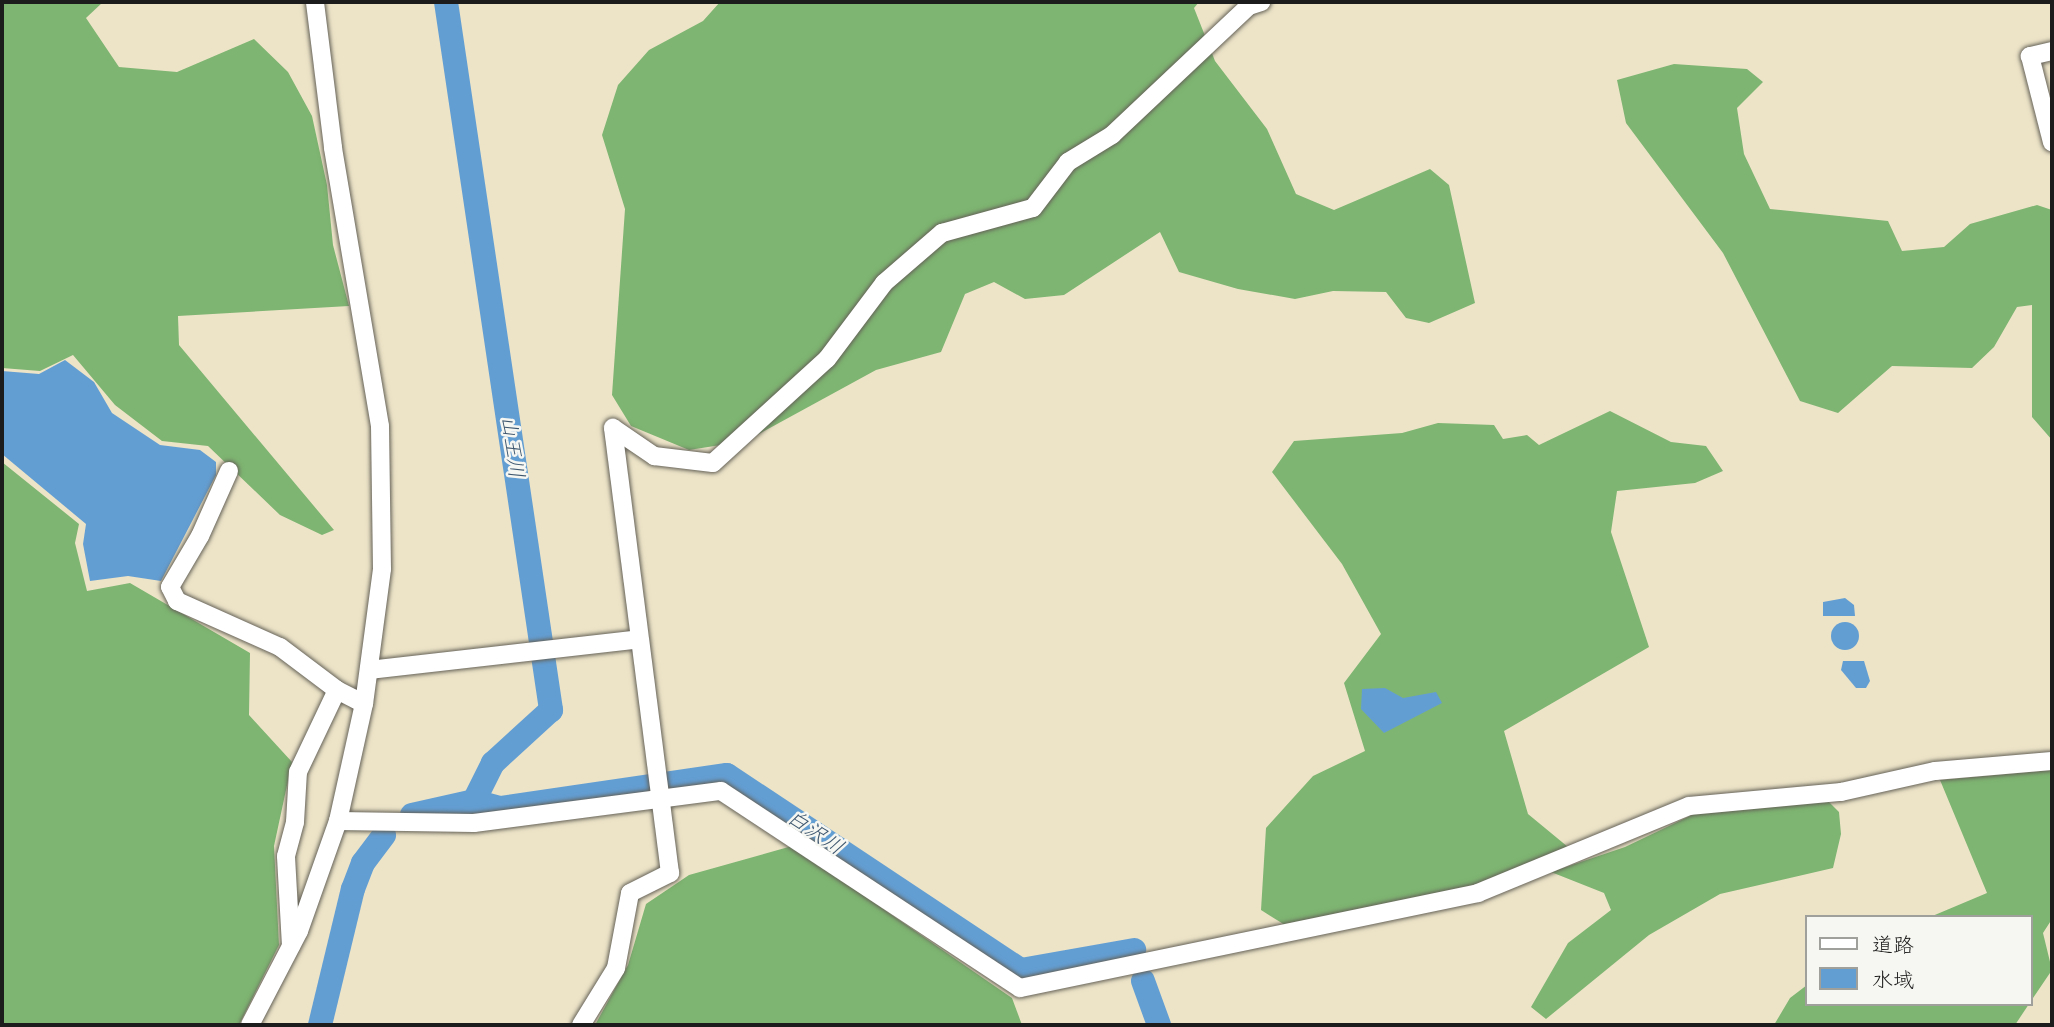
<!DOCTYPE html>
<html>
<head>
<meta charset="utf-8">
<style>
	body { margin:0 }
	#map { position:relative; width:2054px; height:1027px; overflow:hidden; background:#ede4c8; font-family:Pangolin,"Klee One",sans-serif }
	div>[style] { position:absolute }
	.forest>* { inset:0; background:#7eb572 }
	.water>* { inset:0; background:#639ed3 }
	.round { border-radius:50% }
	.river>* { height:24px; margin:-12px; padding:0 12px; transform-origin:12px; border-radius:12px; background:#639ed3 }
	.roads { filter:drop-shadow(0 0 2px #656258) drop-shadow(0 0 2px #656258) }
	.minor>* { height:18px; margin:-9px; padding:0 9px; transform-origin:9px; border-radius:9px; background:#fff }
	span { translate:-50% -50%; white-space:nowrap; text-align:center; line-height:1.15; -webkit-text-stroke:5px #f6f6f2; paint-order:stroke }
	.water-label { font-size:21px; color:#3c566e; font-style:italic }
	.frame { position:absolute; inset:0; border:4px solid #1c1c1c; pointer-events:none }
	.legend { position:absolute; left:1805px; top:915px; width:228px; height:91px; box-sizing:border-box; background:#f6f6f2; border:2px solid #9f9f9c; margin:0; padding:9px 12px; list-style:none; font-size:21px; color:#1c1c1c }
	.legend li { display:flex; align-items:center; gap:14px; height:35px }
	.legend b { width:35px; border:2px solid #9f9f9c }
</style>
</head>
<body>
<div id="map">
	<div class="forest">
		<div style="clip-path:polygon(2px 2px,103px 2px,86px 18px,119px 67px,177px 72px,254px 39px,288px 72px,312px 116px,327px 185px,333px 245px,349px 306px,178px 316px,179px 345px,334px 530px,322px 535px,280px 515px,208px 446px,162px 441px,115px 405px,73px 355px,40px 371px,2px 368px)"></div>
		<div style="clip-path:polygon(720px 2px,1199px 2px,1194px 8px,1215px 61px,1267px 129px,1296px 194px,1334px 210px,1430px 169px,1449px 185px,1475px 303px,1429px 323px,1406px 318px,1386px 292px,1333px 291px,1295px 299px,1238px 289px,1179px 272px,1160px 232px,1064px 295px,1025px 299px,994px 282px,965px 294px,941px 352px,876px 370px,746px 441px,689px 450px,631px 426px,612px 395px,625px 209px,602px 135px,618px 85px,649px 50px,703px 21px)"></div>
		<div style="clip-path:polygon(1674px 64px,1747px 69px,1763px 82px,1737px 108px,1744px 154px,1770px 209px,1888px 221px,1902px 251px,1944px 247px,1970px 224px,2037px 205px,2052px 210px,2052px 440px,2032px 417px,2032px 305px,2017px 307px,1994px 347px,1972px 368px,1892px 366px,1838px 413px,1800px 401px,1723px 253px,1626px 123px,1617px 80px)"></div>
		<div style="clip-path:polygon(1610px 411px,1671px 442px,1706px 446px,1723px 471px,1695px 483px,1617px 491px,1611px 532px,1649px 647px,1504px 731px,1528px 814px,1568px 847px,1484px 884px,1285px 925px,1261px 910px,1266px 828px,1313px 776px,1365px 751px,1344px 683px,1381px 634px,1342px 564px,1272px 472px,1294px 441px,1402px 433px,1438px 423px,1494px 425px,1503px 439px,1527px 435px,1539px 445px)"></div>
		<div style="clip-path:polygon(2px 462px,79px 524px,75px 543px,87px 591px,130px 583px,250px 653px,249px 715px,292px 762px,274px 846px,279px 945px,239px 1025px,2px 1025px)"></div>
		<div style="clip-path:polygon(2052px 770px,2052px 919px,2043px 933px,2052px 970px,2031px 1001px,2031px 917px,1930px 917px,1987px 893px,1940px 780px)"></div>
		<div style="clip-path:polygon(1828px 801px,1839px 812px,1841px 834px,1833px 868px,1720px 894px,1649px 935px,1546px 1019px,1531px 1007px,1568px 943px,1611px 910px,1604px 893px,1551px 872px,1625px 847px,1694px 814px)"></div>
		<div style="clip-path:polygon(792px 846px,1012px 998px,1022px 1025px,595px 1025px,628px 965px,646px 904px,689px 875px)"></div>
		<div style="clip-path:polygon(1807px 985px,1807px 1004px,2029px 1004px,2015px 1025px,1774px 1025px,1790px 998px)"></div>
	</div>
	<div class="water">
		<div style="clip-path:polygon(65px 360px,94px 382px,112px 413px,160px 445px,200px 450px,216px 462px,216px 475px,161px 581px,128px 576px,90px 581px,83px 544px,86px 524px,2px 454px,2px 371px,39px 374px)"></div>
		<div style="clip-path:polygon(1845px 598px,1854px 605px,1855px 616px,1823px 616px,1823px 602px)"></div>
		<div class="round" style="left:1831px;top:622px;width:28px;height:28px"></div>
		<div style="clip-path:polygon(1843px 661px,1864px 661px,1870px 681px,1866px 688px,1856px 688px,1841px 670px)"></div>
		<div style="clip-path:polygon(1385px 688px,1403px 698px,1436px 692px,1442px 703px,1384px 733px,1361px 709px,1362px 689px)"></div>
	</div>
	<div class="river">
		<div style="left:446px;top:2px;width:716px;rotate:81.56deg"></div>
		<div style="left:551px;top:710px;width:79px;rotate:137.6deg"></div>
		<div style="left:493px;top:763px;width:42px;rotate:116.6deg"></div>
		<div style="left:412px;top:815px;width:64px;rotate:-12.7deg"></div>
		<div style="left:474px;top:801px;width:27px;rotate:15deg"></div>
		<div style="left:500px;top:808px;width:229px;rotate:-8.3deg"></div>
		<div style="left:727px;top:775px;width:353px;rotate:33.6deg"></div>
		<div style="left:1021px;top:970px;width:115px;rotate:-10deg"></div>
		<div style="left:1143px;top:981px;width:47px;rotate:70deg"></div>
		<div style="left:320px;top:1025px;width:140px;rotate:-76.4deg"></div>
		<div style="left:353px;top:889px;width:28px;rotate:-69deg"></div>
		<div style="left:363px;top:863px;width:35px;rotate:-53deg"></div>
	</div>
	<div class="roads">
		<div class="minor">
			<div style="left:2052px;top:51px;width:23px;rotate:167deg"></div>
			<div style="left:2030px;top:56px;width:89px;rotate:75.7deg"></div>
			<div style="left:613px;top:428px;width:50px;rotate:34.3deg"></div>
			<div style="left:654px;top:456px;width:59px;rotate:6.8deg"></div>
			<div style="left:713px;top:463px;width:154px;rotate:-42.4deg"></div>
			<div style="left:827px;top:359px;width:95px;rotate:-53.1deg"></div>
			<div style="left:884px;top:283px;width:77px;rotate:-40.8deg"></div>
			<div style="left:942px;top:233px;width:94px;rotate:-15.4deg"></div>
			<div style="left:1033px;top:208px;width:58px;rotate:-52.7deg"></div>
			<div style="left:1068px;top:162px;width:52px;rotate:-31.5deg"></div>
			<div style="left:1112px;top:135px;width:188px;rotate:-43.3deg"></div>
			<div style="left:1249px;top:6px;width:13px;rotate:-18deg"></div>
			<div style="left:229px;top:471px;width:71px;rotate:114deg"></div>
			<div style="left:200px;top:536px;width:59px;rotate:120.5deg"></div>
			<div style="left:170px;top:587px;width:16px;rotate:63deg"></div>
			<div style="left:177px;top:601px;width:113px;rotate:24.1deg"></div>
			<div style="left:280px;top:647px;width:71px;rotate:37deg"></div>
			<div style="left:369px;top:670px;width:272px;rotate:-6.5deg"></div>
			<div style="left:338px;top:821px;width:136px;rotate:0.8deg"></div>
			<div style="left:474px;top:823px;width:249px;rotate:-7.4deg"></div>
			<div style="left:721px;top:791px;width:358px;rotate:33.4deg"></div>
			<div style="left:1020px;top:988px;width:468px;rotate:-11.7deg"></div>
			<div style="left:1478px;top:893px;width:228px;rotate:-22.4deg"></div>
			<div style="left:1689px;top:806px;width:153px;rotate:-5.3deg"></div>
			<div style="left:1841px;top:792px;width:96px;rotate:-12.6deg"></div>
			<div style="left:1935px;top:771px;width:117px;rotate:-4.9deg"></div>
			<div style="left:291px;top:946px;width:90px;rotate:-93.2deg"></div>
			<div style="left:286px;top:856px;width:35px;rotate:-75deg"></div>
			<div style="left:295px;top:822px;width:50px;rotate:-86.6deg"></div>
			<div style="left:298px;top:772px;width:91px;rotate:-64.6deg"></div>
			<div style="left:337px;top:690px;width:30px;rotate:27deg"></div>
			<div style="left:364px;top:704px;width:136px;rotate:-82.4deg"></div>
			<div style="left:382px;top:569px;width:143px;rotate:-90.8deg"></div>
			<div style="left:380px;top:426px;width:283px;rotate:-99.6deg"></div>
			<div style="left:333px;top:147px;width:146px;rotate:-97.1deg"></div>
			<div style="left:250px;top:1025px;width:106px;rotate:-62.5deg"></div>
			<div style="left:299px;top:931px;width:117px;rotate:-70.5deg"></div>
			<div style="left:338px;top:821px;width:120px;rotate:-77.5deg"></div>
			<div style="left:581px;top:1025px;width:67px;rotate:-58.4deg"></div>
			<div style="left:616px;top:968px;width:76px;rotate:-79.4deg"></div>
			<div style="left:630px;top:893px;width:45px;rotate:-26.6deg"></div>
			<div style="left:670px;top:873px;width:449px;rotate:-97.3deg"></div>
		</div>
	</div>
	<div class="water-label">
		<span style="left:512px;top:447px;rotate:82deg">山王川</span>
		<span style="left:815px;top:833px;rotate:34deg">白沢川</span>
	</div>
	<div class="frame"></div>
	<ul class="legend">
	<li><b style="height:9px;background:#fff"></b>道路</li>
	<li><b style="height:19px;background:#639ed3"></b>水域</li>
	</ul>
</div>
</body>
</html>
